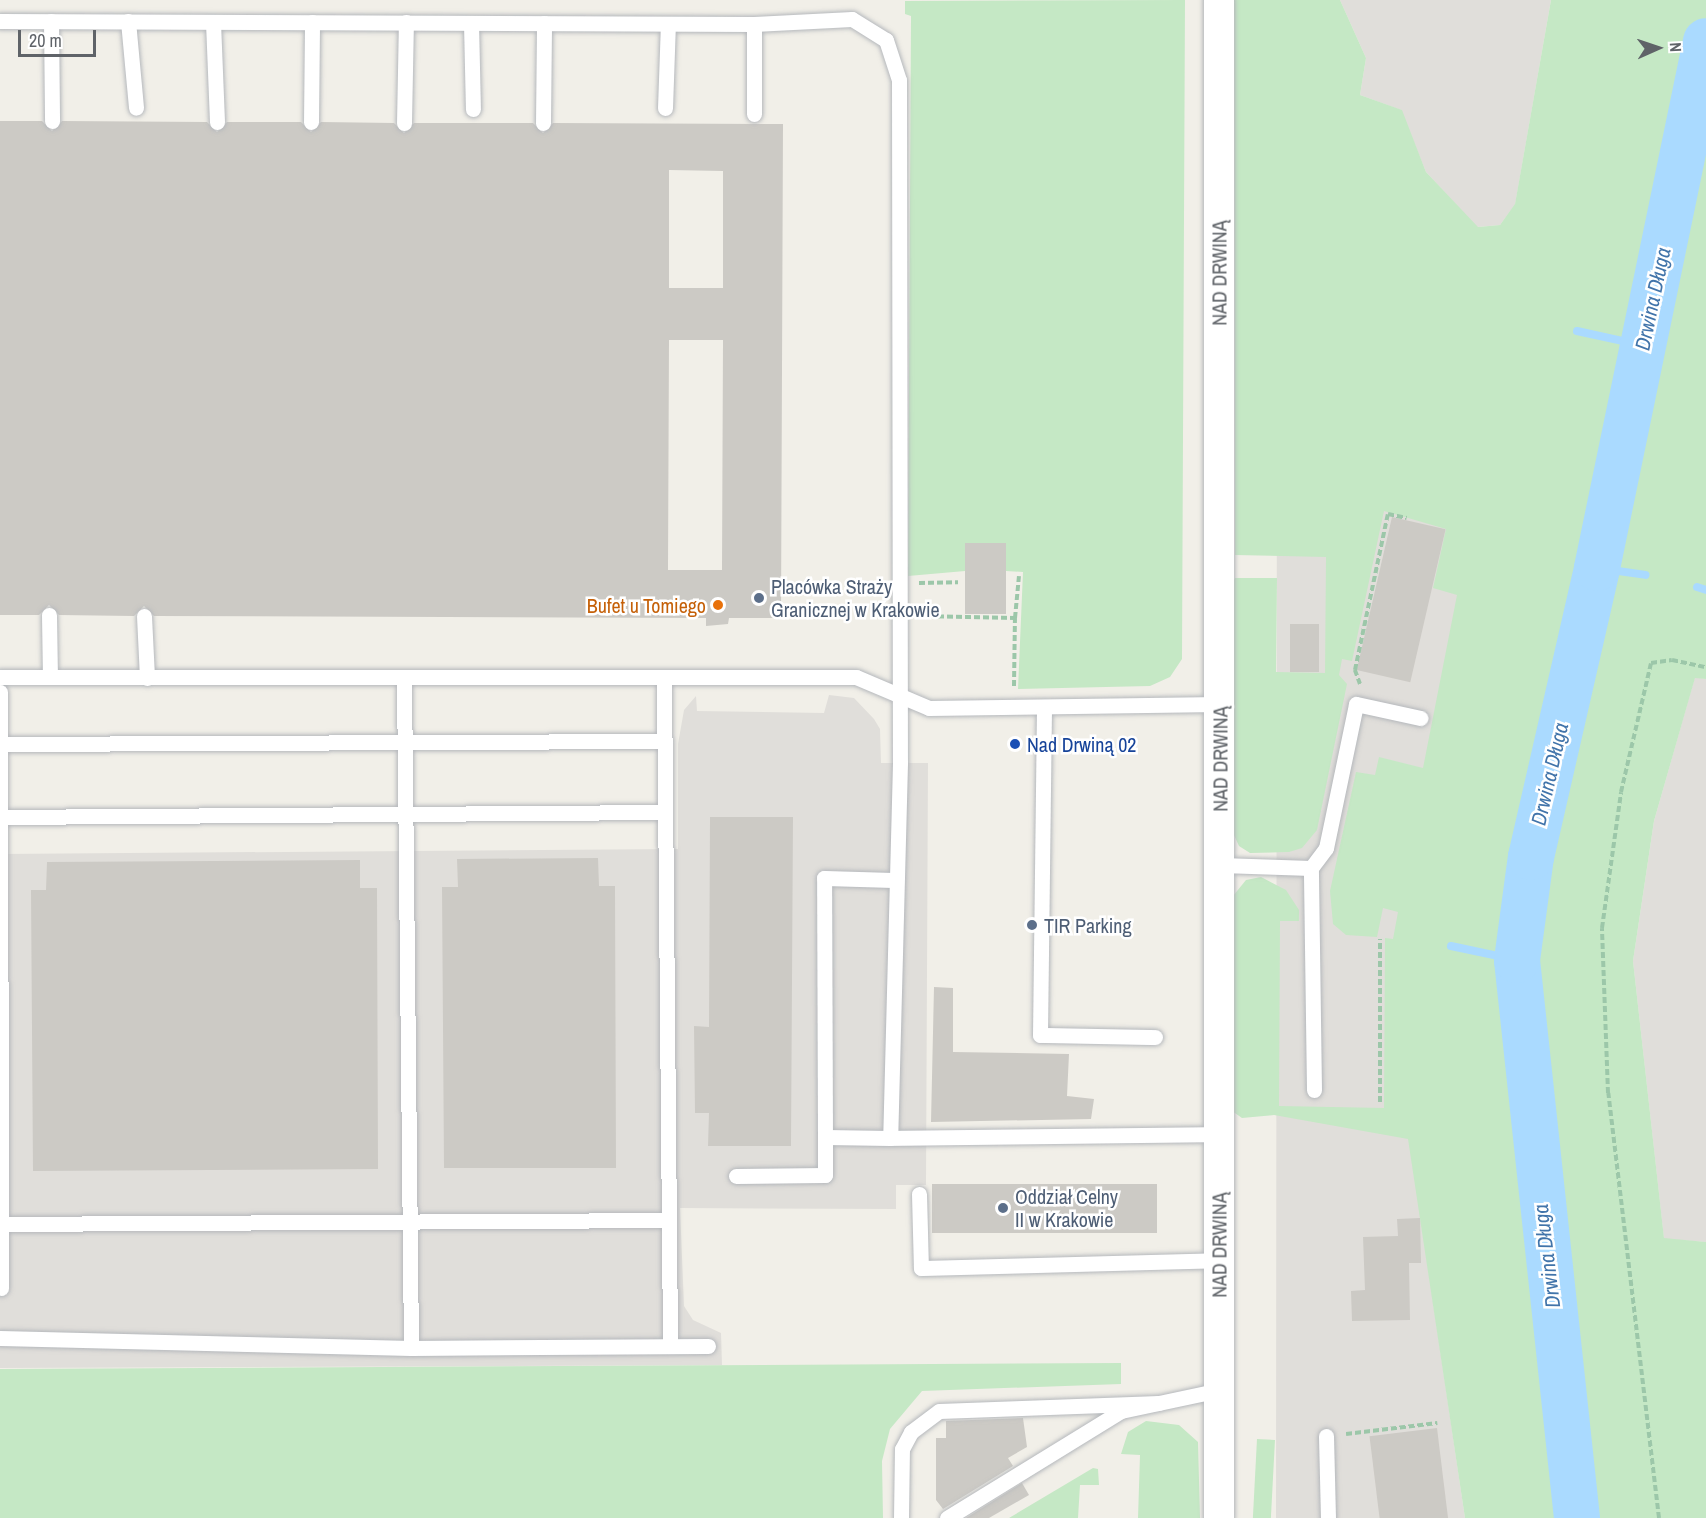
<!DOCTYPE html>
<html>
<head>
<meta charset="utf-8">
<style>
	body { margin:0 }
	#map { position:relative; width:1706px; height:1518px; overflow:hidden; background:#f1efe8; font-family:"Archivo Narrow",sans-serif }
	div>[style] { position:absolute }
	.industrial>* { inset:0; background:#e0deda }
	.green>* { inset:0; background:#c5e8c5; transform-origin:0 0 }
	.stream>* { height:8px; margin:-4px; padding:0 4px; transform-origin:4px; border-radius:4px; background:#aadaff }
	.river>* { height:46px; margin:-23px; padding:0 23px; transform-origin:23px; border-radius:23px; background:#aadaff }
	.building>* { inset:0; background:#cccac5; transform-origin:0 0 }
	.path>* { height:4px; margin-top:-2px; transform-origin:0; background:repeating-linear-gradient(90deg,#9cc7a9 0 6px,transparent 0 9px) }
	.roads { filter:drop-shadow(0 0 2px #b5b8bc) drop-shadow(0 0 2px #b5b8bc) }
	.service>* { height:15px; margin:-7.5px; padding:0 7.5px; transform-origin:7.5px; border-radius:7.5px; background:#fff }
	.minor>* { height:30px; margin:-15px; padding:0 15px; transform-origin:15px; border-radius:15px; background:#fff }
	.dots>* { width:16px; height:16px; translate:-50% -50%; box-sizing:border-box; border:3px solid #fff; border-radius:50% }
	span { translate:-50% -50%; white-space:nowrap; text-align:center; line-height:1.15; -webkit-text-stroke:5px #fff; paint-order:stroke }
	.street-label { font-size:20px; color:#5f6368 }
	.service-label { font-size:20px; color:#4e5e75 }
	.left { translate:0 -50%; text-align:left }
	.food-label { font-size:20px; color:#c56008 }
	.right { translate:-100% -50%; text-align:right }
	.transit-label { font-size:20px; color:#164399 }
	.water-label { font-size:21px; color:#4174aa; font-style:italic }
	.north { position:absolute; left:1628px; top:18px; width:60px; height:60px; -webkit-text-stroke:4px #fff; paint-order:stroke; rotate:87deg; font-size:16px; font-weight:700; line-height:24px; text-align:center; color:#5f6368 }
	.north::after { content:''; display:block; margin:auto; width:21px; height:27px; background:#5f6368; clip-path:polygon(50% 0,100% 100%,50% 72%,0 100%) }
	.scale { position:absolute; left:18px; top:30px; width:78px; height:27px; box-sizing:border-box; border:3px solid #5f6368; border-top:0; padding-left:8px; font-size:18px; line-height:21px; white-space:nowrap; color:#5f6368; -webkit-text-stroke:4px #fff; paint-order:stroke }
</style>
</head>
<body>
<div id="map">
	<div class="industrial">
		<div style="clip-path:polygon(1340px 0,1551px 0,1515px 205px,1500px 225px,1477px 227px,1426px 172px,1401px 110px,1360px 95px,1366px 58px)"></div>
		<div style="clip-path:polygon(1277px 318px,1472px 524px,1409px 1139px,1465px 1518px,1276px 1518px)"></div>
		<div style="clip-path:polygon(1695px 677px,1706px 679px,1706px 1242px,1664px 1239px,1633px 961px,1654px 821px)"></div>
		<div style="clip-path:polygon(829px 695px,854px 698px,874px 719px,880px 729px,881px 763px,928px 763px,926px 1185px,896px 1185px,896px 1209px,680px 1208px,684px 1306px,693px 1320px,721px 1333px,722px 1365px,0 1368px,0 854px,678px 849px,678px 744px,684px 710px,696px 696px,697px 711px,824px 713px)"></div>
	</div>
	<div class="green">
		<div style="clip-path:polygon(1185px 0,1182px 659px,1170px 677px,1150px 686px,1018px 689px,1023px 572px,1006px 571px,1006px 543px,966px 543px,965px 571px,908px 576px,911px 16px,905px 14px,905px 1px)"></div>
		<div style="clip-path:polygon(1234px 0,1340px 0,1366px 58px,1360px 95px,1402px 110px,1426px 172px,1478px 227px,1500px 225px,1515px 204px,1551px 0,1706px 0,1706px 679px,1695px 678px,1654px 821px,1633px 961px,1664px 1238px,1706px 1242px,1706px 1518px,1465px 1518px,1408px 1139px,1274px 1115px,1242px 1118px,1232px 1111px,1233px 896px,1246px 880px,1261px 877px,1286px 890px,1299px 910px,1299px 921px,1280px 921px,1279px 1106px,1384px 1108px,1385px 938px,1393px 939px,1398px 912px,1383px 908px,1377px 937px,1346px 935px,1333px 924px,1330px 891px,1356px 772px,1375px 775px,1379px 757px,1423px 768px,1457px 595px,1433px 588px,1446px 529px,1384px 511px,1352px 661px,1342px 659px,1339px 675px,1347px 684px,1317px 830px,1302px 848px,1289px 852px,1250px 853px,1239px 846px,1233px 833px,1233px 582px,1235px 578px,1277px 578px,1276px 672px,1325px 673px,1326px 557px,1235px 555px)"></div>
		<div style="clip-path:polygon(1121px 1363px,1121px 1384px,922px 1391px,890px 1429px,882px 1461px,883px 1518px,0 1518px,0 1369px)"></div>
		<div style="clip-path:polygon(1146px 1421px,1179px 1425px,1198px 1442px,1200px 1518px,1138px 1518px,1140px 1455px,1121px 1454px,1128px 1432px)"></div>
		<div style="left:1257px;top:1439px;width:18px;height:79px;rotate:3deg"></div>
		<div style="clip-path:polygon(1093px 1468px,1098px 1469px,1099px 1485px,1080px 1485px,1078px 1518px,1009px 1518px)"></div>
	</div>
	<div class="stream">
		<div style="left:1577px;top:331px;width:66px;rotate:12.3deg"></div>
		<div style="left:1597px;top:568px;width:49px;rotate:8.1deg"></div>
		<div style="left:1697px;top:587px;width:9px;rotate:18deg"></div>
		<div style="left:1451px;top:946px;width:67px;rotate:12deg"></div>
	</div>
	<div class="river">
		<div style="left:1577px;top:1518px;width:561px;rotate:-96.14deg"></div>
		<div style="left:1517px;top:960px;width:104px;rotate:-82.3deg"></div>
		<div style="left:1531px;top:857px;width:296px;rotate:-77.1deg"></div>
		<div style="left:1597px;top:568px;width:538px;rotate:-78.31deg"></div>
	</div>
	<div class="building">
		<div style="clip-path:polygon(evenodd,0 121px,42px 121px,52px 131px,62px 121px,207px 122px,217px 132px,227px 122px,301px 122px,311px 132px,321px 122px,394px 123px,404px 133px,414px 123px,533px 123px,543px 133px,553px 123px,783px 124px,781px 618px,729px 618px,728px 624px,706px 626px,706px 618px,154px 616px,144px 606px,134px 616px,59px 615px,49px 605px,39px 615px,0 615px,0 121px,669px 170px,723px 171px,723px 288px,669px 288px,669px 170px,0 121px,669px 340px,723px 340px,722px 570px,668px 570px,669px 340px)"></div>
		<div style="left:1392px;top:517px;width:55px;height:157px;rotate:13deg"></div>
		<div style="left:965px;top:543px;width:41px;height:71px"></div>
		<div style="left:1290px;top:624px;width:29px;height:48px"></div>
		<div style="clip-path:polygon(710px 817px,793px 817px,791px 1146px,708px 1146px,709px 1113px,695px 1113px,694px 1026px,709px 1027px)"></div>
		<div style="clip-path:polygon(598px 858px,599px 886px,615px 886px,616px 1168px,444px 1168px,442px 887px,458px 887px,457px 859px)"></div>
		<div style="clip-path:polygon(360px 860px,360px 888px,377px 888px,378px 1169px,33px 1171px,31px 890px,46px 890px,47px 862px)"></div>
		<div style="clip-path:polygon(934px 987px,953px 988px,953px 1052px,1069px 1054px,1067px 1096px,1094px 1099px,1091px 1119px,931px 1122px)"></div>
		<div style="left:932px;top:1184px;width:225px;height:49px"></div>
		<div style="clip-path:polygon(1420px 1218px,1421px 1263px,1409px 1263px,1410px 1320px,1352px 1321px,1351px 1291px,1365px 1290px,1363px 1237px,1398px 1236px,1397px 1219px)"></div>
		<div style="clip-path:polygon(1023px 1418px,1027px 1447px,1008px 1458px,1013px 1466px,943px 1509px,936px 1500px,936px 1438px,946px 1438px,946px 1421px)"></div>
		<div style="left:1437px;top:1428px;width:91px;height:68px;rotate:83deg"></div>
		<div style="clip-path:polygon(1022px 1483px,1029px 1495px,989px 1518px,966px 1518px)"></div>
	</div>
	<div class="path">
		<div style="left:919px;top:583px;width:39px;rotate:-1deg"></div>
		<div style="left:920px;top:616px;width:95px;rotate:1.2deg"></div>
		<div style="left:1015px;top:618px;width:42px;rotate:-84.6deg"></div>
		<div style="left:1360px;top:684px;width:15px;rotate:-110deg"></div>
		<div style="left:1355px;top:670px;width:159px;rotate:-78.1deg"></div>
		<div style="left:1388px;top:514px;width:19px;rotate:12deg"></div>
		<div style="left:1014px;top:686px;width:68px;rotate:-89.2deg"></div>
		<div style="left:1380px;top:1102px;width:163px;rotate:-90deg"></div>
		<div style="left:1346px;top:1434px;width:92px;rotate:-6.9deg"></div>
		<div style="left:1659px;top:1518px;width:428px;rotate:-96.8deg"></div>
		<div style="left:1608px;top:1093px;width:165px;rotate:-92.1deg"></div>
		<div style="left:1602px;top:928px;width:137px;rotate:-82deg"></div>
		<div style="left:1621px;top:792px;width:132px;rotate:-76.9deg"></div>
		<div style="left:1651px;top:663px;width:21px;rotate:-8deg"></div>
		<div style="left:1672px;top:660px;width:35px;rotate:12deg"></div>
	</div>
	<div class="roads">
		<div class="service">
			<div style="left:0;top:21px;width:754px;rotate:0.23deg"></div>
			<div style="left:754px;top:24px;width:98px;rotate:-2.9deg"></div>
			<div style="left:852px;top:19px;width:40px;rotate:32deg"></div>
			<div style="left:886px;top:40px;width:42px;rotate:72deg"></div>
			<div style="left:899px;top:80px;width:683px;rotate:89.92deg"></div>
			<div style="left:900px;top:763px;width:375px;rotate:91.5deg"></div>
			<div style="left:890px;top:1138px;width:65px;rotate:-179.1deg"></div>
			<div style="left:825px;top:1137px;width:38px;rotate:90deg"></div>
			<div style="left:825px;top:1175px;width:89px;rotate:179.4deg"></div>
			<div style="left:51px;top:21px;width:100px;rotate:89.4deg"></div>
			<div style="left:128px;top:21px;width:87px;rotate:84.7deg"></div>
			<div style="left:213px;top:22px;width:100px;rotate:87.7deg"></div>
			<div style="left:471px;top:23px;width:86px;rotate:88.7deg"></div>
			<div style="left:665px;top:108px;width:84px;rotate:-88deg"></div>
			<div style="left:754px;top:114px;width:90px;rotate:-90deg"></div>
			<div style="left:311px;top:122px;width:100px;rotate:-89.4deg"></div>
			<div style="left:404px;top:123px;width:101px;rotate:-88.9deg"></div>
			<div style="left:543px;top:123px;width:100px;rotate:-89.4deg"></div>
			<div style="left:49px;top:615px;width:62px;rotate:89.1deg"></div>
			<div style="left:144px;top:616px;width:62px;rotate:87.2deg"></div>
			<div style="left:0;top:677px;width:856px"></div>
			<div style="left:856px;top:677px;width:79px;rotate:23deg"></div>
			<div style="left:929px;top:708px;width:291px;rotate:-0.8deg"></div>
			<div style="left:404px;top:680px;width:668px;rotate:89.4deg"></div>
			<div style="left:664px;top:681px;width:665px;rotate:89.48deg"></div>
			<div style="left:0;top:692px;width:596px;rotate:89.9deg"></div>
			<div style="left:1044px;top:708px;width:327px;rotate:90.7deg"></div>
			<div style="left:1040px;top:1035px;width:115px;rotate:1deg"></div>
			<div style="left:0;top:744px;width:664px;rotate:-0.26deg"></div>
			<div style="left:0;top:817px;width:665px;rotate:-0.43deg"></div>
			<div style="left:1221px;top:865px;width:90px;rotate:1.9deg"></div>
			<div style="left:1314px;top:1090px;width:222px;rotate:-90.8deg"></div>
			<div style="left:1311px;top:868px;width:25px;rotate:-53deg"></div>
			<div style="left:1326px;top:848px;width:147px;rotate:-78.2deg"></div>
			<div style="left:1356px;top:704px;width:66px;rotate:12.3deg"></div>
			<div style="left:825px;top:1137px;width:259px;rotate:-90.2deg"></div>
			<div style="left:824px;top:878px;width:70px;rotate:1.6deg"></div>
			<div style="left:890px;top:1138px;width:330px;rotate:-0.7deg"></div>
			<div style="left:919px;top:1194px;width:74px;rotate:88.5deg"></div>
			<div style="left:921px;top:1268px;width:298px;rotate:-1.5deg"></div>
			<div style="left:0;top:1224px;width:669px;rotate:-0.34deg"></div>
			<div style="left:0;top:1338px;width:411px;rotate:1.4deg"></div>
			<div style="left:411px;top:1348px;width:297px;rotate:-0.4deg"></div>
			<div style="left:1326px;top:1436px;width:82px;rotate:88.6deg"></div>
			<div style="left:901px;top:1518px;width:69px;rotate:-89.2deg"></div>
			<div style="left:902px;top:1449px;width:19px;rotate:-62deg"></div>
			<div style="left:911px;top:1432px;width:35px;rotate:-37deg"></div>
			<div style="left:939px;top:1411px;width:220px;rotate:-2.1deg"></div>
			<div style="left:947px;top:1518px;width:204px;rotate:-31.6deg"></div>
			<div style="left:1121px;top:1411px;width:101px;rotate:-12deg"></div>
		</div>
		<div class="minor">
			<div style="left:1219px;top:1518px;width:1518px;rotate:-90deg"></div>
		</div>
	</div>
	<div class="dots">
		<div style="left:759px;top:598px;background:#5c6f8a"></div>
		<div style="left:718px;top:605px;background:#e8710a"></div>
		<div style="left:1015px;top:744px;background:#1a4fb4"></div>
		<div style="left:1032px;top:925px;background:#5c6f8a"></div>
		<div style="left:1003px;top:1208px;background:#5c6f8a"></div>
	</div>
	<div class="street-label">
		<span style="left:1219px;top:273px;rotate:-90deg">NAD DRWINĄ</span>
		<span style="left:1220px;top:759px;rotate:-90deg">NAD DRWINĄ</span>
		<span style="left:1219px;top:1245px;rotate:-90deg">NAD DRWINĄ</span>
	</div>
	<div class="service-label">
		<span class="left" style="left:771px;top:598px">Placówka Straży<br>Granicznej w Krakowie</span>
		<span class="left" style="left:1044px;top:925px">TIR Parking</span>
		<span class="left" style="left:1015px;top:1208px">Oddział Celny<br>II w Krakowie</span>
	</div>
	<div class="food-label">
		<span class="right" style="left:706px;top:605px">Bufet u Tomiego</span>
	</div>
	<div class="transit-label">
		<span class="left" style="left:1027px;top:744px">Nad Drwiną 02</span>
	</div>
	<div class="water-label">
		<span style="left:1653px;top:299px;rotate:-78deg">Drwina Długa</span>
		<span style="left:1550px;top:774px;rotate:-77deg">Drwina Długa</span>
		<span style="left:1547px;top:1256px;rotate:-97deg">Drwina Długa</span>
	</div>
	<div class="north">N</div>
	<div class="scale">20 m</div>
</div>
</body>
</html>
